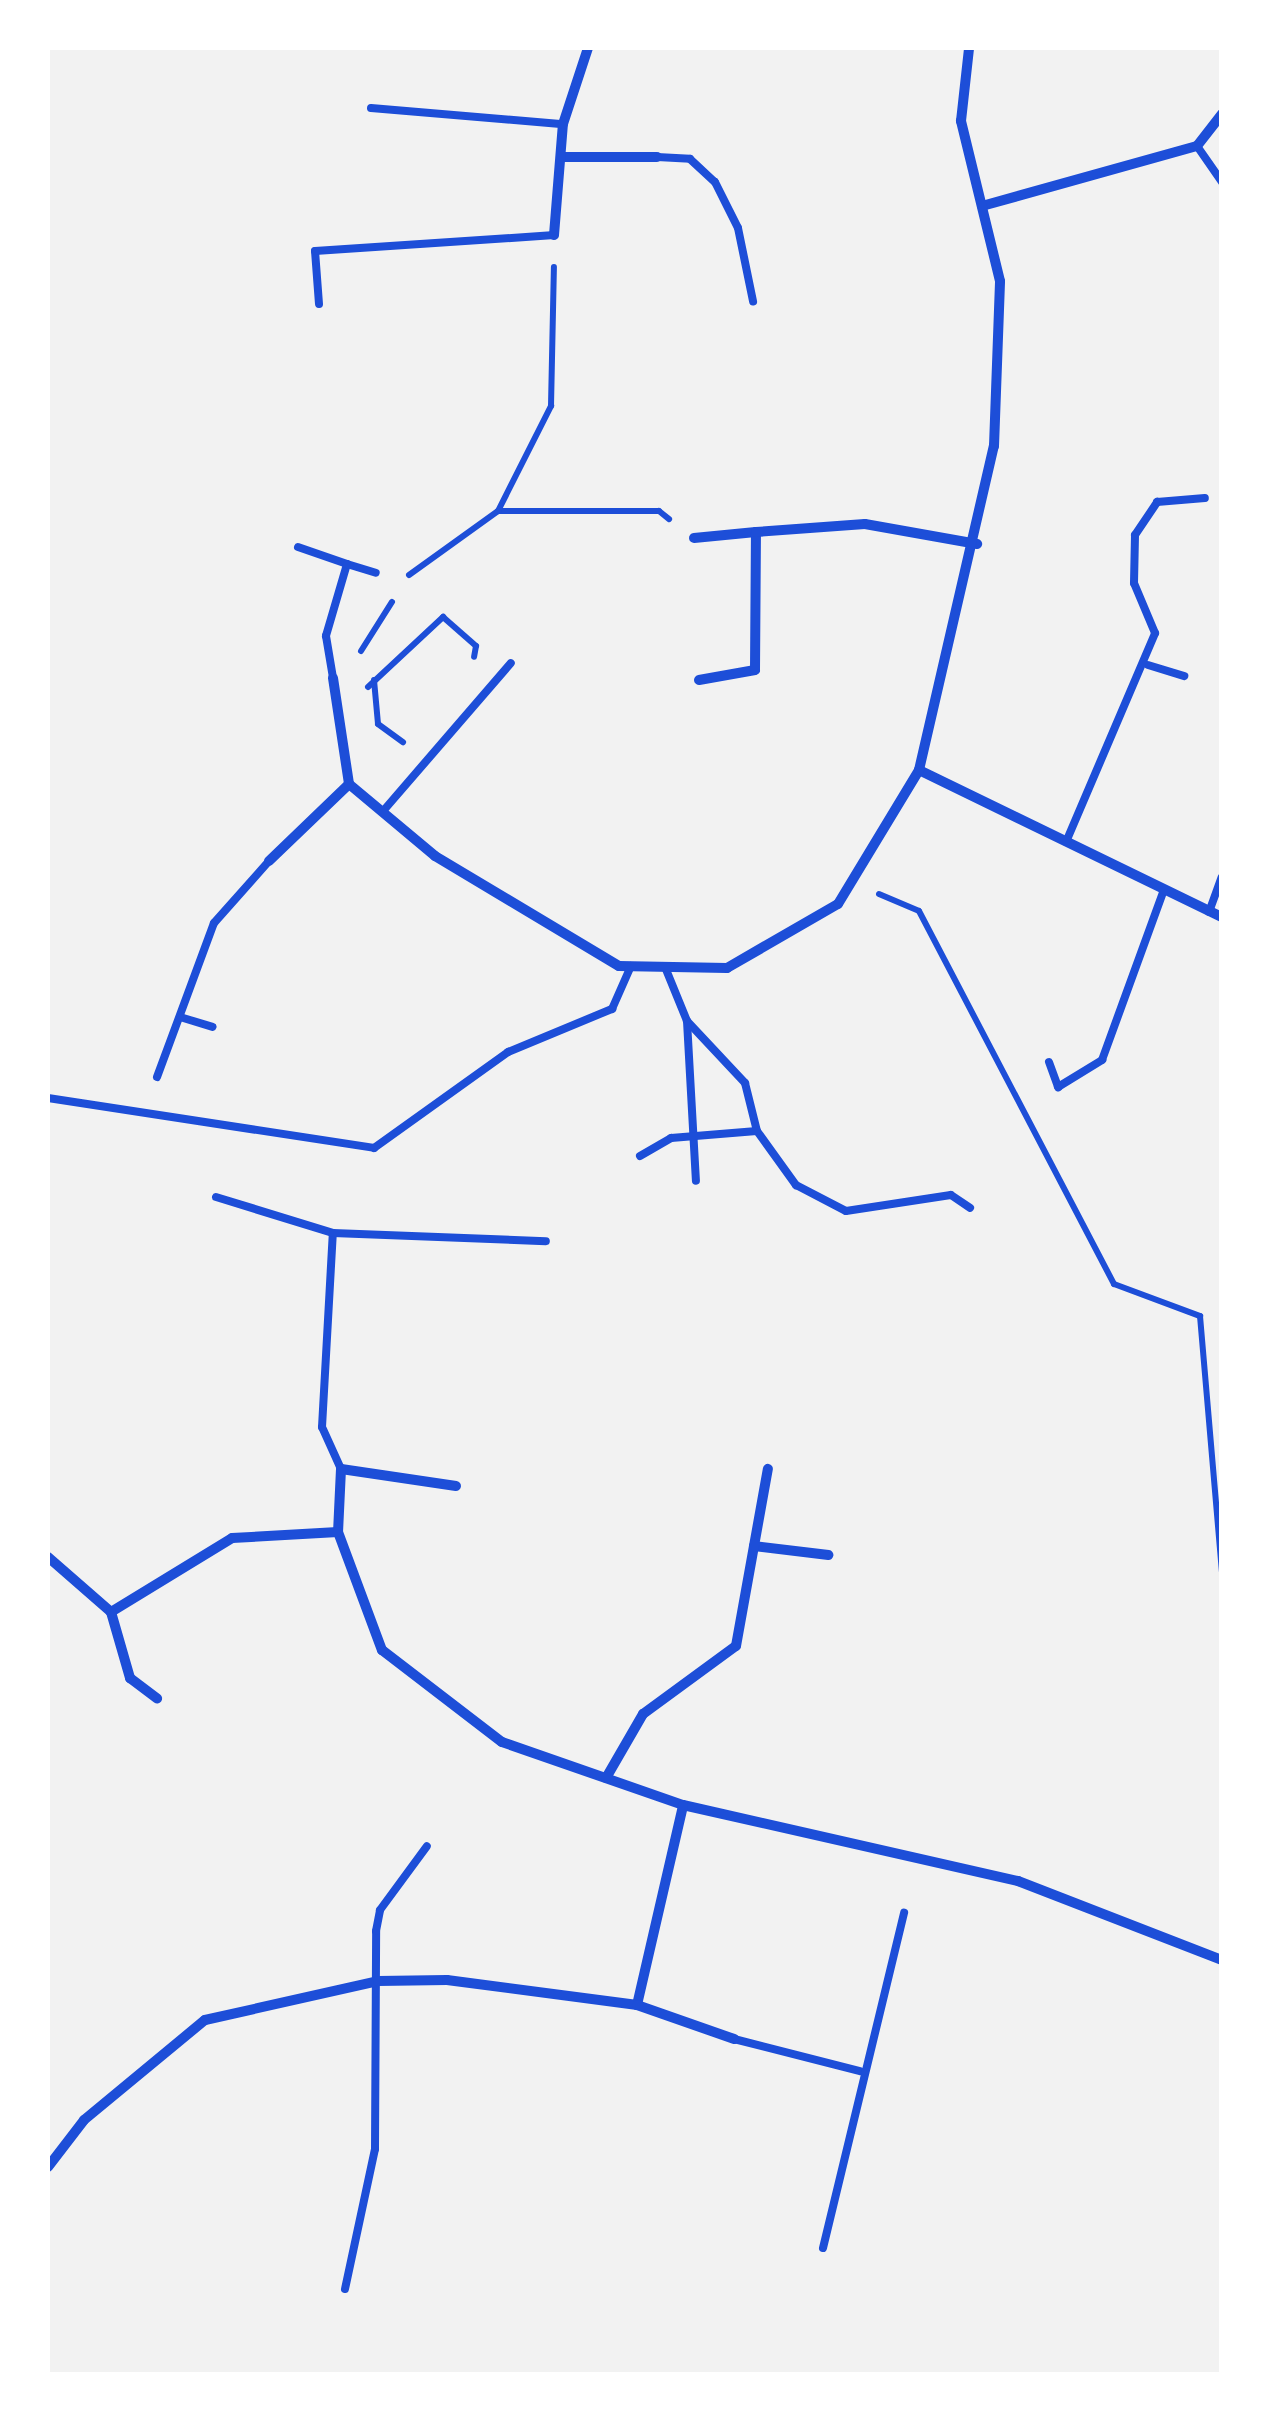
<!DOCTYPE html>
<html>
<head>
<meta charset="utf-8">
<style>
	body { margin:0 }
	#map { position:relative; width:1269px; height:2422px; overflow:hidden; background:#f2f2f2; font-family:Arial,sans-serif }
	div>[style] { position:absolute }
	.path>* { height:6px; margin:-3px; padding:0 3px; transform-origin:3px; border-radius:3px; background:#1d4ed8 }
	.service>* { height:8px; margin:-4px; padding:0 4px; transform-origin:4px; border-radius:4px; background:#1d4ed8 }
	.minor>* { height:10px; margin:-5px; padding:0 5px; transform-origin:5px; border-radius:5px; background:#1d4ed8 }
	span { translate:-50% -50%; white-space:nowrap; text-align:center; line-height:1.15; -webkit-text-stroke:9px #fff; paint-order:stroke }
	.frame { position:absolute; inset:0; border:50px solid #fff; pointer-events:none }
</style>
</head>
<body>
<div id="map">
	<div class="path">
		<div style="left:498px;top:511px;width:161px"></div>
		<div style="left:659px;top:511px;width:13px;rotate:39deg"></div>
		<div style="left:409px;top:575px;width:110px;rotate:-35.7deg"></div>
		<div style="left:498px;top:511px;width:118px;rotate:-63.2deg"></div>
		<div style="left:551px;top:406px;width:139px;rotate:-88.8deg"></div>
		<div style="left:361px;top:651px;width:58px;rotate:-57.7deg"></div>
		<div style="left:374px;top:680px;width:44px;rotate:84.8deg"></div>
		<div style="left:378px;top:724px;width:31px;rotate:36deg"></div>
		<div style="left:368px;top:687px;width:103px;rotate:-43deg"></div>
		<div style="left:443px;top:617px;width:44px;rotate:41.3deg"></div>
		<div style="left:476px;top:646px;width:11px;rotate:100deg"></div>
		<div style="left:879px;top:894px;width:43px;rotate:23deg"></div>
		<div style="left:919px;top:911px;width:421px;rotate:62.4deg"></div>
		<div style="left:1114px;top:1284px;width:92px;rotate:20.4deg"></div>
		<div style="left:1200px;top:1316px;width:257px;rotate:85.1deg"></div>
	</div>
	<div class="service">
		<div style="left:371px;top:108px;width:193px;rotate:4.8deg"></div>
		<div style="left:1197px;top:146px;width:44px;rotate:55.2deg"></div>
		<div style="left:657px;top:157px;width:33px;rotate:3deg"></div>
		<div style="left:690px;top:159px;width:34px;rotate:43deg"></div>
		<div style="left:715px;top:182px;width:51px;rotate:63.4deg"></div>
		<div style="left:738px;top:228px;width:75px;rotate:78.4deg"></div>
		<div style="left:319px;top:304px;width:53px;rotate:-94.3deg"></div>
		<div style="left:315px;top:251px;width:240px;rotate:-3.8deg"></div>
		<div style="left:298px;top:547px;width:52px;rotate:19.1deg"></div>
		<div style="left:347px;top:564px;width:75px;rotate:106.3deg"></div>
		<div style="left:326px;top:636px;width:43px;rotate:80.5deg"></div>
		<div style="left:347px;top:564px;width:30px;rotate:17deg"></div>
		<div style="left:1148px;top:665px;width:38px;rotate:17deg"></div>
		<div style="left:384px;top:810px;width:194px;rotate:-49.2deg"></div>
		<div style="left:1066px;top:842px;width:227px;rotate:-66.9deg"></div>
		<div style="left:1155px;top:633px;width:54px;rotate:-112.8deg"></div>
		<div style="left:1134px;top:583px;width:48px;rotate:-88.8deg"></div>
		<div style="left:1135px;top:535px;width:40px;rotate:-56deg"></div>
		<div style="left:1157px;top:502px;width:48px;rotate:-4.8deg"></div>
		<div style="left:1209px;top:912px;width:37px;rotate:-70deg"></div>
		<div style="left:665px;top:967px;width:58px;rotate:67.8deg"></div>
		<div style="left:687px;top:1021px;width:85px;rotate:46.9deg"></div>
		<div style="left:745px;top:1083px;width:49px;rotate:76deg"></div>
		<div style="left:757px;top:1131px;width:67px;rotate:54.2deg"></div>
		<div style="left:796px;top:1185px;width:56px;rotate:27.5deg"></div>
		<div style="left:846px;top:1211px;width:106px;rotate:-8.7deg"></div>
		<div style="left:951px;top:1195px;width:23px;rotate:34deg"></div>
		<div style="left:180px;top:1017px;width:34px;rotate:17deg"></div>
		<div style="left:687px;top:1021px;width:160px;rotate:86.8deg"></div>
		<div style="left:1049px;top:1062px;width:27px;rotate:70deg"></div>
		<div style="left:1058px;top:1087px;width:52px;rotate:-31.5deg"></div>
		<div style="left:1102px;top:1060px;width:181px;rotate:-70deg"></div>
		<div style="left:157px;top:1077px;width:164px;rotate:-69.7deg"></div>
		<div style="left:214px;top:923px;width:83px;rotate:-48.4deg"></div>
		<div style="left:48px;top:1098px;width:330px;rotate:8.7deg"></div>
		<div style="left:374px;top:1148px;width:165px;rotate:-35.6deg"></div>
		<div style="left:508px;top:1052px;width:113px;rotate:-22.5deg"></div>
		<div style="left:612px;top:1009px;width:47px;rotate:-66.2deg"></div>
		<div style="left:640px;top:1156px;width:36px;rotate:-30deg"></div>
		<div style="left:671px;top:1138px;width:86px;rotate:-4.7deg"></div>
		<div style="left:216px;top:1197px;width:122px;rotate:17.1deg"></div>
		<div style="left:341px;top:1469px;width:46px;rotate:-114.3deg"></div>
		<div style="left:322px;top:1427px;width:194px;rotate:-86.8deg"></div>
		<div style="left:333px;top:1233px;width:213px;rotate:2.2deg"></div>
		<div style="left:734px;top:2039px;width:130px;rotate:14.3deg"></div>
		<div style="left:823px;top:2248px;width:345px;rotate:-76.4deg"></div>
		<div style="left:345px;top:2289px;width:143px;rotate:-77.9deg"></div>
		<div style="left:375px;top:2149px;width:218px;rotate:-89.7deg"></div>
		<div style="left:376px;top:1931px;width:21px;rotate:-79deg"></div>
		<div style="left:380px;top:1910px;width:79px;rotate:-53.7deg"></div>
	</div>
	<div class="minor">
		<div style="left:561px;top:157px;width:96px"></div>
		<div style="left:982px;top:206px;width:223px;rotate:-15.6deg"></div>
		<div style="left:1197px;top:146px;width:41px;rotate:-52deg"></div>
		<div style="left:554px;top:235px;width:111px;rotate:-85.4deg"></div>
		<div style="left:563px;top:124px;width:80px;rotate:-71.8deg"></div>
		<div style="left:694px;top:538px;width:62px;rotate:-5.5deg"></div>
		<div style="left:333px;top:678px;width:107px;rotate:81.4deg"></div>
		<div style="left:699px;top:680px;width:57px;rotate:-10.1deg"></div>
		<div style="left:755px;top:670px;width:138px;rotate:-89.6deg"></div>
		<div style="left:756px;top:532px;width:109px;rotate:-4.2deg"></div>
		<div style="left:865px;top:524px;width:114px;rotate:10.1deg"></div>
		<div style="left:919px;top:770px;width:337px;rotate:25.9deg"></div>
		<div style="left:269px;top:861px;width:111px;rotate:-43.9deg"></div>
		<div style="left:349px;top:784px;width:112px;rotate:39.9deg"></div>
		<div style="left:435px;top:856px;width:214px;rotate:30.9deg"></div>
		<div style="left:619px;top:966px;width:108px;rotate:1.1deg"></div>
		<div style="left:727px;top:968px;width:128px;rotate:-30deg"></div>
		<div style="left:838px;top:904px;width:157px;rotate:-58.8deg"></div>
		<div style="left:919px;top:770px;width:333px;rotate:-77deg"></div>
		<div style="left:994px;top:446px;width:165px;rotate:-87.9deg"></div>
		<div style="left:1000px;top:281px;width:165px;rotate:-103.7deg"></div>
		<div style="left:961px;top:121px;width:73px;rotate:-83.7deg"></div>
		<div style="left:456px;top:1486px;width:116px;rotate:-171.6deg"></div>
		<div style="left:341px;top:1469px;width:63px;rotate:92.7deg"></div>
		<div style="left:338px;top:1532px;width:126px;rotate:69.6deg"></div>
		<div style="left:382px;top:1650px;width:151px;rotate:37.5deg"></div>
		<div style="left:502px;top:1742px;width:192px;rotate:19.2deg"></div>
		<div style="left:683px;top:1805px;width:344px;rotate:12.8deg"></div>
		<div style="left:1018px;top:1881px;width:219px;rotate:21.2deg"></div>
		<div style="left:754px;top:1546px;width:75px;rotate:6.9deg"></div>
		<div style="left:48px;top:1557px;width:84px;rotate:41.1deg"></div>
		<div style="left:111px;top:1612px;width:142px;rotate:-31.4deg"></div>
		<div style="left:232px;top:1538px;width:106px;rotate:-3.2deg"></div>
		<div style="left:111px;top:1612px;width:69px;rotate:73.9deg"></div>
		<div style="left:130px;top:1678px;width:34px;rotate:37deg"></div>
		<div style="left:606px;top:1778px;width:74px;rotate:-60deg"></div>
		<div style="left:643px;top:1714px;width:115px;rotate:-36.2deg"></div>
		<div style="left:736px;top:1646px;width:180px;rotate:-79.8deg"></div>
		<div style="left:637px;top:2005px;width:205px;rotate:-77deg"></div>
		<div style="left:48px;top:2167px;width:59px;rotate:-52.5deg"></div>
		<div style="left:84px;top:2120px;width:157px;rotate:-39.6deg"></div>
		<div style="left:205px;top:2020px;width:177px;rotate:-12.7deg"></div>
		<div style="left:378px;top:1981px;width:69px;rotate:-0.8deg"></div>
		<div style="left:447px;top:1980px;width:192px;rotate:7.5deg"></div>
		<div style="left:637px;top:2005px;width:103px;rotate:19.3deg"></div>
	</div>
	<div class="frame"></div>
</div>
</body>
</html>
